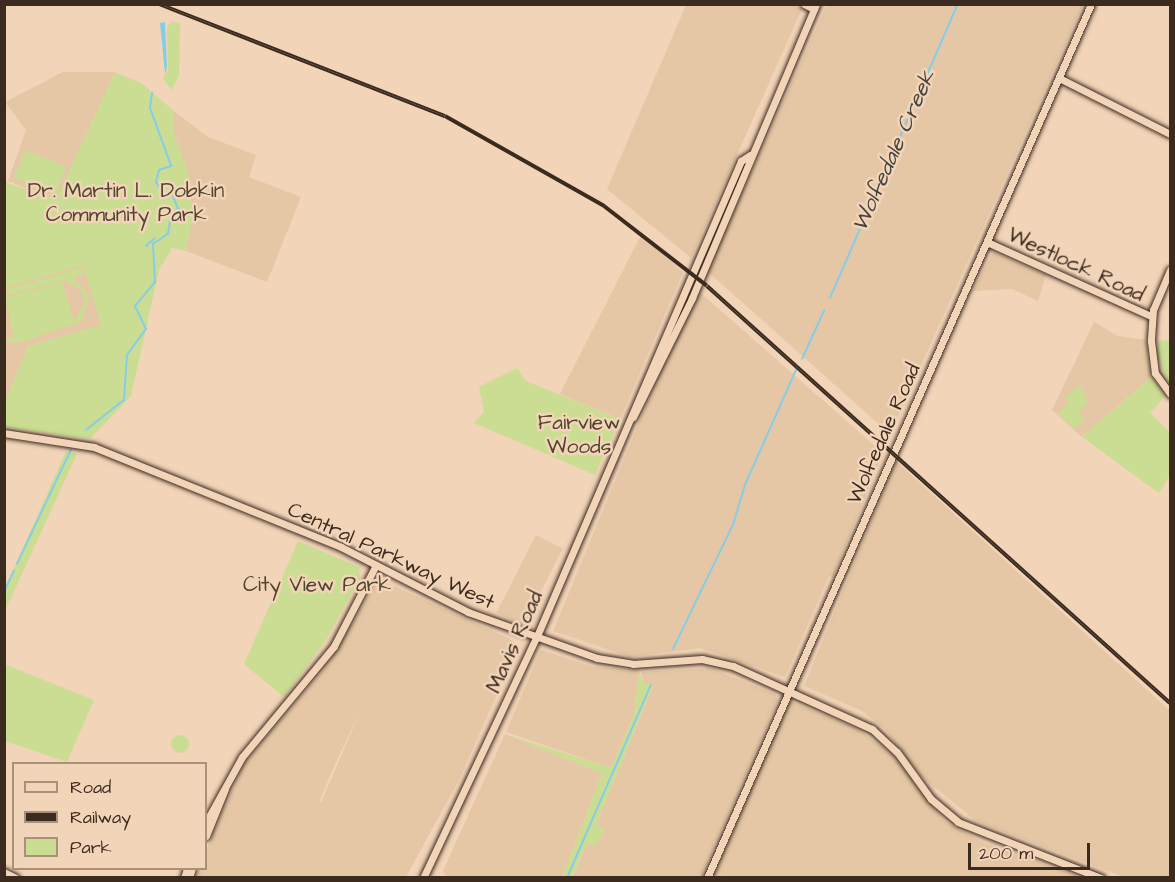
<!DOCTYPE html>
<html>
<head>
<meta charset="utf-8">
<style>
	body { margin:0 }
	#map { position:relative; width:1175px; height:882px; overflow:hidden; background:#f2d4b8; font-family:"Architects Daughter",sans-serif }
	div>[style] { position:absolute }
	.built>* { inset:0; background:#e5c7a5; transform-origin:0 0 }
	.green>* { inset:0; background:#cbdd92; transform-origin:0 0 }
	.round { border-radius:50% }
	.water>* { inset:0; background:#86cde7 }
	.stream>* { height:1.5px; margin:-0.75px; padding:0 0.75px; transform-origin:0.75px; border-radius:0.75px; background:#86cde7 }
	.roads { filter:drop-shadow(0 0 2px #3b2a1e) drop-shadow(0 0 2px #3b2a1e) }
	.secondary>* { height:7px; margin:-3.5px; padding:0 3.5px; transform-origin:3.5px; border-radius:3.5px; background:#f2d4b8 }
	.rail>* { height:4px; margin-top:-2px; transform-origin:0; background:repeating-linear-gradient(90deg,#f2d4b8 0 4.5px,#3b2a1e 0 9px); box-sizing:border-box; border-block:2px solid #3b2a1e }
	span { translate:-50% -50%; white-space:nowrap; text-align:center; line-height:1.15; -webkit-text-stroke:5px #f2d4b8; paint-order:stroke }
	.park-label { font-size:21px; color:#51452f }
	.street-label { font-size:21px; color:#3b2a1e }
	.water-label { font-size:22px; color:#46423c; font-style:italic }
	.frame { position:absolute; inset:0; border:6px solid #3b2a1e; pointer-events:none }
	.legend { position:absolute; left:12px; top:762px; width:195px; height:108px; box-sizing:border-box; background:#f2d4b8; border:2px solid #a9907a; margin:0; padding:8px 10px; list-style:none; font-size:18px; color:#3b2a1e }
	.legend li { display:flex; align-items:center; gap:12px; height:30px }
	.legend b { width:30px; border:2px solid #a9907a }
	.scale { position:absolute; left:968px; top:843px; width:122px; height:27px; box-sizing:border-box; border:3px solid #3b2a1e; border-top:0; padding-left:8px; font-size:18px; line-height:21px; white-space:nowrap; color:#3b2a1e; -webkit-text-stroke:4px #f2d4b8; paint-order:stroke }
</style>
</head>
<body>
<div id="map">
	<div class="built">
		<div style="clip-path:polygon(792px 4px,802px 9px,691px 258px,607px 189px,686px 5px)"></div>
		<div style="clip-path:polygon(827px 5px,1083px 5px,890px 434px,707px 271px)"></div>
		<div style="clip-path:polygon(63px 72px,115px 72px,56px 200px,8px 181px,26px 130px,5px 102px)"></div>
		<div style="clip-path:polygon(174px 111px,208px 137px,256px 155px,249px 177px,301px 197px,267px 282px,186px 251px,192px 220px,189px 176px,174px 133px)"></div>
		<div style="clip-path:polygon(641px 235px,683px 272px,620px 419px,560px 394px)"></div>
		<div style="clip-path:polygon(993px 252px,1046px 275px,1038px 301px,1012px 289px,973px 291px)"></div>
		<div style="clip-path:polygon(84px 264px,101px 326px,28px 346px,5px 403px,5px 288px)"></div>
		<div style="clip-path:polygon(695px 288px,883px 453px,833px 577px,829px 576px,785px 677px,700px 648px,630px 657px,553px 631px)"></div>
		<div style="clip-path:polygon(1094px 322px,1118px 336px,1146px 340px,1151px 377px,1082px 437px,1052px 410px)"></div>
		<div style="clip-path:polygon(896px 461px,1170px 711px,1170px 877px,1124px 877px,976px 821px,920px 775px,884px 728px,862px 711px,804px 686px)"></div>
		<div style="left:536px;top:535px;width:30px;height:87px;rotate:27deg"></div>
		<div style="clip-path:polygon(evenodd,385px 582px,512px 640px,516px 651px,459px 780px,406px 877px,196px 877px,199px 869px,206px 868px,206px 851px,244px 764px,326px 667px,375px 586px,385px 582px,361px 710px,321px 802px,319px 802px,337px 760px,361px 710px)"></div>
		<div style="clip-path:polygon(541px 650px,593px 667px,639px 670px,634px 715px,611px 768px,506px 732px)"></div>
		<div style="clip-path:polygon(710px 668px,775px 694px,778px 700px,701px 877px,572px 878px,587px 844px,605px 830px,596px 825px,653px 686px,644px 684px,641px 672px)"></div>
		<div style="clip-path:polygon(789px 701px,853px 727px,892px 753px,944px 821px,982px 842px,1079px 877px,713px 877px)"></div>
		<div style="clip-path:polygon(505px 734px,602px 774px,562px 877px,435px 878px,446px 876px,443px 871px)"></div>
	</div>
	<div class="green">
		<div style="clip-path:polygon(172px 21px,180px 23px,179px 75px,172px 90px,163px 79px,168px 70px,167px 27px)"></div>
		<div style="clip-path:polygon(115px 72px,141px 83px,174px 111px,174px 133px,189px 176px,192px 220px,186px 251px,172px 248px,159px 270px,131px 396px,90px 439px,5px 427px,5px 403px,28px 346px,101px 325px,83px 265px,5px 288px,5px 182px,56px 199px)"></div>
		<div style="left:25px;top:150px;width:45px;height:30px;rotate:22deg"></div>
		<div style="clip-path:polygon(82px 267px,84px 274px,73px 277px,89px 296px,82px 321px,22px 342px,5px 342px,5px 337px,14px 338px,5px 298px,62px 282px,74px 321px,85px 302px,80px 289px,66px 280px,5px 296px,5px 290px)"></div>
		<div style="clip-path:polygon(1170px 340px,1170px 386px,1157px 356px,1158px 341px)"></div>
		<div style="clip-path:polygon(517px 368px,526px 381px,620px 419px,595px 475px,474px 423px,484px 412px,479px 387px)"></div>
		<div style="clip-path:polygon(1151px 377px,1165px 396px,1150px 413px,1170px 432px,1170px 475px,1159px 493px,1082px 437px)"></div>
		<div style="clip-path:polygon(1080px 385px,1088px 401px,1079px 413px,1084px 419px,1074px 429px,1058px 414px,1069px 403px,1065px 397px)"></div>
		<div style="clip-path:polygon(66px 451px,77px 454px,5px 611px,5px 588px)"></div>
		<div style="clip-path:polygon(298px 541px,359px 567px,360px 578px,326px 640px,284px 697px,244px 664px)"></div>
		<div style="clip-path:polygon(4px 664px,94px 700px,67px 762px,5px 741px)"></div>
		<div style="clip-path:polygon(639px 672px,644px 684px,653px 685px,596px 825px,605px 830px,596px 845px,587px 844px,572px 877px,562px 877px,602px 774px,505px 734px,611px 768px,634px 715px)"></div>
		<div class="round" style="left:171px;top:735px;width:18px;height:18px"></div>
	</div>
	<div class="water">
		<div style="clip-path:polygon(165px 22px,167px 67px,165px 74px,160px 23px)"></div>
	</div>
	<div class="stream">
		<div style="left:146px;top:246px;width:11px;rotate:-41deg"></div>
		<div style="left:830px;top:298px;width:321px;rotate:-66.5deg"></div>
		<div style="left:802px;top:359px;width:53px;rotate:-65.4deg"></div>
		<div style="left:86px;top:430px;width:48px;rotate:-38.3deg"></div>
		<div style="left:124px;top:400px;width:45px;rotate:-86.2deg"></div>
		<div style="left:127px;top:355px;width:32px;rotate:-54deg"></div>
		<div style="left:146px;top:329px;width:25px;rotate:-116deg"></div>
		<div style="left:135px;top:306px;width:31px;rotate:-50deg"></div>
		<div style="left:155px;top:282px;width:38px;rotate:-93deg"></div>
		<div style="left:153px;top:244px;width:18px;rotate:-34deg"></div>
		<div style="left:168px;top:234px;width:20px;rotate:-81deg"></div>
		<div style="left:171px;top:214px;width:9px;rotate:-36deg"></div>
		<div style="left:178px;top:209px;width:16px;rotate:-112deg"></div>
		<div style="left:172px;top:194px;width:8px;rotate:166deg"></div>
		<div style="left:164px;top:196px;width:16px;rotate:-120deg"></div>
		<div style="left:156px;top:182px;width:12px;rotate:-76deg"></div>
		<div style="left:159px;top:170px;width:13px;rotate:-18deg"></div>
		<div style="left:171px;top:166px;width:62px;rotate:-109.9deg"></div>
		<div style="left:150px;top:108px;width:15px;rotate:-82deg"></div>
		<div style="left:17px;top:564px;width:126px;rotate:-64.7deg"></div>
		<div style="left:4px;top:592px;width:23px;rotate:-65deg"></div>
		<div style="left:673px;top:649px;width:138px;rotate:-64.2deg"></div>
		<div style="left:733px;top:525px;width:42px;rotate:-73.3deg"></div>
		<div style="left:745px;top:485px;width:126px;rotate:-66.1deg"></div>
		<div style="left:567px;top:878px;width:210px;rotate:-66.5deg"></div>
	</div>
	<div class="roads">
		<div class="secondary">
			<div style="left:804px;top:4px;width:11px;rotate:27deg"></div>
			<div style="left:1059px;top:78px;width:124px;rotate:26.8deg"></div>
			<div style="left:987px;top:242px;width:180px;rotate:24.3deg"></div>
			<div style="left:1170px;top:270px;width:43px;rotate:113deg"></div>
			<div style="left:1153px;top:310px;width:31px;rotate:94deg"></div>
			<div style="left:1151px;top:341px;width:32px;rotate:83deg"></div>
			<div style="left:1155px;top:373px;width:26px;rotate:54deg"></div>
			<div style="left:633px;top:417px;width:133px;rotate:-63.6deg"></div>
			<div style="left:692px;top:298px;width:319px;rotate:-67.1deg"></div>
			<div style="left:4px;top:433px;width:91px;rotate:8.8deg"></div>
			<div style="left:94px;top:447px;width:266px;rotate:22deg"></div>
			<div style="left:341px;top:547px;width:143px;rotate:27.1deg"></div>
			<div style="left:468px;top:612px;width:137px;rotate:19.6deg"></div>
			<div style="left:597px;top:658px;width:36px;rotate:9deg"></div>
			<div style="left:633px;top:664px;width:69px;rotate:-4.1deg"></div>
			<div style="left:702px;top:659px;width:32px;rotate:13deg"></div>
			<div style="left:733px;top:666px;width:153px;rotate:24.4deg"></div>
			<div style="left:872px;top:729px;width:34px;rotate:43deg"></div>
			<div style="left:897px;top:752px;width:58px;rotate:54.1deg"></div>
			<div style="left:931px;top:799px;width:35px;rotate:40deg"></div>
			<div style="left:958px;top:822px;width:154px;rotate:21.4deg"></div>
			<div style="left:206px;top:822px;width:74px;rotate:-61deg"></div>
			<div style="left:242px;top:757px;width:144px;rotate:-50.3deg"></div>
			<div style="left:334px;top:646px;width:91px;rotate:-62.6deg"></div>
			<div style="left:206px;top:836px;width:51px;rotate:-68deg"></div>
			<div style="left:4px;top:872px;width:13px;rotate:27deg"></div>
			<div style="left:184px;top:878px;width:10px;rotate:-73deg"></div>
			<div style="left:189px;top:878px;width:10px;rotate:-73deg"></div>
			<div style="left:423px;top:878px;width:268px;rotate:-64.8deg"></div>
			<div style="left:537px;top:636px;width:517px;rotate:-66.76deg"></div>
			<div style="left:741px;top:161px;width:11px;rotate:-34deg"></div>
			<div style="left:707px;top:878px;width:955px;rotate:-66.28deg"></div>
		</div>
	</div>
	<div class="rail">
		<div style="left:159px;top:4px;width:307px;rotate:21.4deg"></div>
		<div style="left:445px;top:116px;width:183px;rotate:29.5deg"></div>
		<div style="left:604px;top:206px;width:130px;rotate:37.8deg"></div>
		<div style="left:707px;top:286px;width:623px;rotate:42.01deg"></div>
	</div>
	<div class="park-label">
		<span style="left:126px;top:203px">Dr. Martin L. Dobkin<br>Community Park</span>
		<span style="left:579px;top:435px">Fairview<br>Woods</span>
		<span style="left:317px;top:585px">City View Park</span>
	</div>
	<div class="street-label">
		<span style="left:1076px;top:265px;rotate:25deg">Westlock Road</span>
		<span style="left:884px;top:434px;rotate:-66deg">Wolfedale Road</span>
		<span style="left:391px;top:556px;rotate:25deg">Central Parkway West</span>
		<span style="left:515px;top:642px;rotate:-66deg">Mavis Road</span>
	</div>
	<div class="water-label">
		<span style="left:894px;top:151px;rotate:-66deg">Wolfedale Creek</span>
	</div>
	<div class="frame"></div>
	<ul class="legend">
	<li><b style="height:8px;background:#f2d4b8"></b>Road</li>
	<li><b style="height:8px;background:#3b2a1e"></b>Railway</li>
	<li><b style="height:16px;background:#cbdd92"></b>Park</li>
	</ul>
	<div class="scale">200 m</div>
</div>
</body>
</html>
